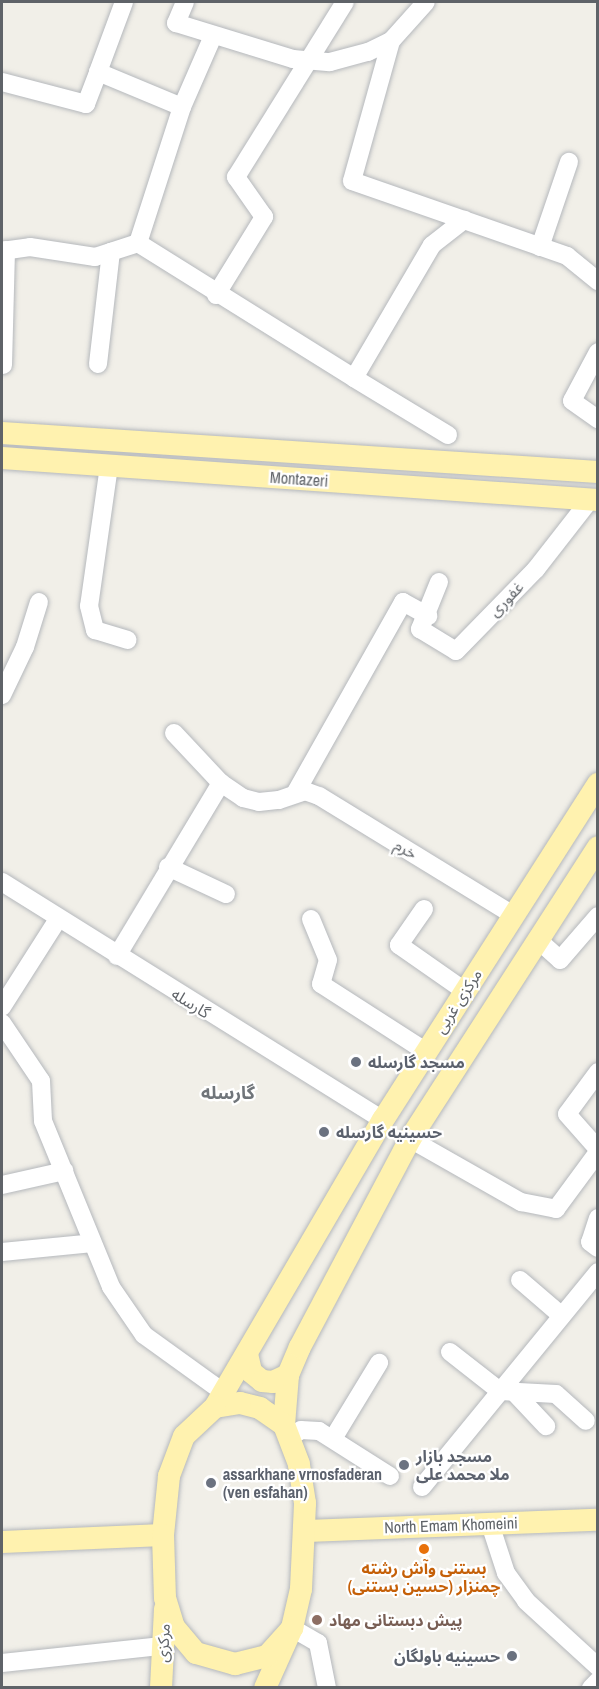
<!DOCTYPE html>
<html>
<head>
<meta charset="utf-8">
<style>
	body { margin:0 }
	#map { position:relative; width:599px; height:1689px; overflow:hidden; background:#f1efe8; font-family:"Archivo Narrow","Noto Sans Arabic",sans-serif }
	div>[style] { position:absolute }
	.roads { filter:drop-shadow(0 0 2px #b5b8bc) drop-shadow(0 0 2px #b5b8bc) }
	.minor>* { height:18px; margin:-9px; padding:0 9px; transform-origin:9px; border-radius:9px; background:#fff }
	.major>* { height:22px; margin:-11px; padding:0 11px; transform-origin:11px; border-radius:11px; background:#fff2af }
	.dots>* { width:16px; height:16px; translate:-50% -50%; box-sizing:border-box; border:3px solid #fff; border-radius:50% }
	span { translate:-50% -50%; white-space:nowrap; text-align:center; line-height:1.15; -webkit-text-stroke:4.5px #fff; paint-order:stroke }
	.street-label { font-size:16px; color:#5f6368 }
	.worship-label { font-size:16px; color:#5b616d; font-weight:700 }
	.left { translate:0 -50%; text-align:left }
	.right { translate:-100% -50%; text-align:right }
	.food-label { font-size:16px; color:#c56008; font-weight:700 }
	.education-label { font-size:16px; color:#785e54; font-weight:700 }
	.neighbourhood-label { font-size:18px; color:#70757a; font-weight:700 }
	.frame { position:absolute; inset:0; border:3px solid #5f6368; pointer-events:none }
</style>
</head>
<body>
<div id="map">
	<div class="roads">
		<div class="minor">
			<div style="left:124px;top:2px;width:75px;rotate:110.4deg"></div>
			<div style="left:98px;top:72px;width:91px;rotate:22.6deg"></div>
			<div style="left:182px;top:107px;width:77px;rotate:-66.4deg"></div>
			<div style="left:185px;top:2px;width:23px;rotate:113deg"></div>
			<div style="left:176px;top:23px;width:122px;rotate:17.1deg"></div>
			<div style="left:293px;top:59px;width:37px;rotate:5deg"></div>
			<div style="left:330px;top:62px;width:39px;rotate:-15deg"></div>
			<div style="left:368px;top:52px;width:25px;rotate:-26deg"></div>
			<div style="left:391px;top:41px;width:52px;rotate:-48.1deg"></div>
			<div style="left:391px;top:41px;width:145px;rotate:105.6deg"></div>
			<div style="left:352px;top:181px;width:228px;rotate:19.2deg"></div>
			<div style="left:567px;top:256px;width:40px;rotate:39deg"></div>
			<div style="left:2px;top:82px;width:87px;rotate:14.7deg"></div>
			<div style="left:86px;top:104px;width:34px;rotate:-69deg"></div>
			<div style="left:138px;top:243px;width:255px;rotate:32deg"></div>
			<div style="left:138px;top:243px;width:143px;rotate:-72.1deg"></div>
			<div style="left:540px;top:247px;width:90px;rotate:-71.2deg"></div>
			<div style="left:2px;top:251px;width:28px;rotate:-8deg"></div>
			<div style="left:30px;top:247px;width:66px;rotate:8.7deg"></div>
			<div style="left:95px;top:257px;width:45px;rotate:-18deg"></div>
			<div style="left:216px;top:295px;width:92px;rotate:-58.4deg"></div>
			<div style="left:264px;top:217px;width:49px;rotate:-125deg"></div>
			<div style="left:236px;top:177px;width:206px;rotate:-58.1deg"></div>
			<div style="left:598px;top:352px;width:55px;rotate:118deg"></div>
			<div style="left:572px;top:401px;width:32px;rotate:35deg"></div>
			<div style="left:98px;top:364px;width:113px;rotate:-83.4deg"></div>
			<div style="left:3px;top:365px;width:115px;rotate:-88.5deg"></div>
			<div style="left:448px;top:435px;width:110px;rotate:-148.8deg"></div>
			<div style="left:354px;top:378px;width:154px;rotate:-59.6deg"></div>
			<div style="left:432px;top:245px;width:41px;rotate:-38deg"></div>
			<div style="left:109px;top:466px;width:141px;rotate:98.1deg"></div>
			<div style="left:89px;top:606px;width:25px;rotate:76deg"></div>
			<div style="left:95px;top:630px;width:34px;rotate:17deg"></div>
			<div style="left:439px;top:582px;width:51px;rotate:112deg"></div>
			<div style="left:420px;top:629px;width:42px;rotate:31.4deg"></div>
			<div style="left:456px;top:651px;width:115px;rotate:-45.7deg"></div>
			<div style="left:536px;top:569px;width:88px;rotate:-52deg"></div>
			<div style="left:2px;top:695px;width:53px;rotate:-64.4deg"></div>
			<div style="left:25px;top:647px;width:47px;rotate:-72.7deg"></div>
			<div style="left:174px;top:733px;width:69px;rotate:46.8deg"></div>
			<div style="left:221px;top:783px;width:27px;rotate:34deg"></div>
			<div style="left:243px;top:798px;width:16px;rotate:14deg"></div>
			<div style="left:259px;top:802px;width:20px;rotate:-6deg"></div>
			<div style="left:279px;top:800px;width:28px;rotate:-19deg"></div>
			<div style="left:305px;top:791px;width:15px;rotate:20deg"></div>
			<div style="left:319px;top:796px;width:228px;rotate:31.5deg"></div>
			<div style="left:296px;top:792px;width:218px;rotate:-60.6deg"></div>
			<div style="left:403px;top:602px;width:29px;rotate:29deg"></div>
			<div style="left:168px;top:867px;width:64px;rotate:25deg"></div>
			<div style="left:2px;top:882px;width:449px;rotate:32deg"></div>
			<div style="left:424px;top:909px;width:44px;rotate:124.8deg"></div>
			<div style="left:399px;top:945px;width:80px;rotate:34.9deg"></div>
			<div style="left:311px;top:919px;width:44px;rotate:67.5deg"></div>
			<div style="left:328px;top:960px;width:25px;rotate:106deg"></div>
			<div style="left:321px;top:984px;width:124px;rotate:32.8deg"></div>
			<div style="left:537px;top:939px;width:31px;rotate:42deg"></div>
			<div style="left:560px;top:960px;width:58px;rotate:-49.2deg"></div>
			<div style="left:117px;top:956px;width:202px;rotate:-59deg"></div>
			<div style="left:2px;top:1007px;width:104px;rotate:-57.5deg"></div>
			<div style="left:2px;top:1023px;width:70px;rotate:56.1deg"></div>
			<div style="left:41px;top:1081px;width:40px;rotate:87.1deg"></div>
			<div style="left:43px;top:1121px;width:179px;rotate:67.7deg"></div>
			<div style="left:111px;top:1287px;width:58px;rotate:55.5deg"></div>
			<div style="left:144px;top:1335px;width:97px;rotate:35.8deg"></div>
			<div style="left:598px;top:1072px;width:52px;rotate:126.4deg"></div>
			<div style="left:567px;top:1114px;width:47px;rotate:48.5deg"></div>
			<div style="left:410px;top:1139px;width:128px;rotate:29.6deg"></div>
			<div style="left:521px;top:1202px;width:36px;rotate:11deg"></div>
			<div style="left:556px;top:1209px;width:71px;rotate:-53.6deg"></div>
			<div style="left:2px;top:1185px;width:64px;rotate:-12.7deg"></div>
			<div style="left:598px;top:1218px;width:25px;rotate:108deg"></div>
			<div style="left:590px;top:1242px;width:10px;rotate:37deg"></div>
			<div style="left:2px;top:1252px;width:91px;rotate:-5.6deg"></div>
			<div style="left:520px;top:1280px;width:55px;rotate:40.6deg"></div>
			<div style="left:450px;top:1352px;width:63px;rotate:38deg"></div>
			<div style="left:500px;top:1391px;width:56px;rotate:3.1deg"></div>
			<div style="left:556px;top:1394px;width:40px;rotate:42deg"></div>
			<div style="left:514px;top:1392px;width:47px;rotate:46.7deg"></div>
			<div style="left:334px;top:1437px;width:87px;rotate:-58.7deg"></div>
			<div style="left:289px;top:1438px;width:14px;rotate:-34deg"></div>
			<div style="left:301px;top:1430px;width:18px;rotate:3deg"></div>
			<div style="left:319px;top:1431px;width:84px;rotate:32.4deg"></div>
			<div style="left:422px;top:1487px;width:278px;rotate:-50.7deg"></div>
			<div style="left:490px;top:1524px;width:52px;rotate:71.9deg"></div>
			<div style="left:506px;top:1573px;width:34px;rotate:54deg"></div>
			<div style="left:526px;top:1601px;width:98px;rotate:42.5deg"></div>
			<div style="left:292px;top:1628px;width:30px;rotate:30deg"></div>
			<div style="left:318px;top:1643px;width:46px;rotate:78.7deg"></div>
			<div style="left:2px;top:1663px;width:161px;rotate:-6.1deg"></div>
			<div style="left:591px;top:1688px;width:10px;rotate:-45deg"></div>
		</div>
		<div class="major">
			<div style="left:2px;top:433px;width:597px;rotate:3.74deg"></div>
			<div style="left:2px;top:458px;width:597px;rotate:4.03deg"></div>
			<div style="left:247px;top:1354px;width:18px;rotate:77deg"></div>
			<div style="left:251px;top:1372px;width:14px;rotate:39deg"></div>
			<div style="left:262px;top:1381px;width:11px;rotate:5deg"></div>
			<div style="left:273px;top:1382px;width:17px;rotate:-25deg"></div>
			<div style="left:215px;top:1407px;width:333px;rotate:-59.7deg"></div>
			<div style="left:383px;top:1120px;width:399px;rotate:-57.4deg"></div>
			<div style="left:284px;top:1425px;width:50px;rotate:-85.4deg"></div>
			<div style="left:288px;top:1375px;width:30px;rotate:-67deg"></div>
			<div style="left:300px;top:1347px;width:235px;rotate:-62.1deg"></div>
			<div style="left:410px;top:1139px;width:347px;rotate:-57.2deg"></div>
			<div style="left:305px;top:1531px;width:293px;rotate:-2.2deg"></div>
			<div style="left:2px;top:1542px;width:161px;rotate:-2.5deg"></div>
			<div style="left:161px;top:1688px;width:79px;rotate:-87.1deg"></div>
			<div style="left:265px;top:1688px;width:66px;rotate:-65.8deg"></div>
			<div style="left:292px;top:1628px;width:40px;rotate:-77deg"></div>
			<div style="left:301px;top:1589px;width:86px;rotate:-87.3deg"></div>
			<div style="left:305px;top:1503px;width:39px;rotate:-99deg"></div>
			<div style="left:299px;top:1464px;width:42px;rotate:-111deg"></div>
			<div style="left:284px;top:1425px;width:29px;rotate:-145deg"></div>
			<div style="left:260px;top:1408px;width:21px;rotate:-166deg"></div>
			<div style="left:240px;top:1403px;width:25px;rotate:171deg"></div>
			<div style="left:215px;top:1407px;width:42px;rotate:136.9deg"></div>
			<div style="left:184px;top:1436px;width:43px;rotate:110.6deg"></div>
			<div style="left:169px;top:1476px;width:59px;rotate:95.8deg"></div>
			<div style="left:163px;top:1535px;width:63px;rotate:88.2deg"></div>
			<div style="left:165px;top:1598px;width:30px;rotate:73deg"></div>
			<div style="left:174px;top:1627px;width:34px;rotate:50deg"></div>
			<div style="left:196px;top:1653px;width:41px;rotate:15.8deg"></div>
			<div style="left:235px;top:1664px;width:33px;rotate:-14deg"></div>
			<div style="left:267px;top:1656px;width:38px;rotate:-48deg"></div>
		</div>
	</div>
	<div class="dots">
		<div style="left:356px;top:1062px;background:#6b7280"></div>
		<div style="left:324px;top:1132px;background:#6b7280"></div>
		<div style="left:404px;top:1465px;background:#6b7280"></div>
		<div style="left:211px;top:1483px;background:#6b7280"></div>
		<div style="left:424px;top:1549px;background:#e8710a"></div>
		<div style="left:317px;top:1620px;background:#8d6e63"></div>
		<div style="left:512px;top:1656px;background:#6b7280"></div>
	</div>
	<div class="street-label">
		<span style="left:299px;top:479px;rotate:4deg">Montazeri</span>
		<span style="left:506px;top:599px;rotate:-46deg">غفوری</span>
		<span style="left:406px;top:849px;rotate:31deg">خرم</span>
		<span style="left:458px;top:1001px;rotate:-57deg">مرکزی غربی</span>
		<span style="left:191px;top:1003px;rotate:32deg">گارسله</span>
		<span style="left:451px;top:1525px;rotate:-2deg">North Emam Khomeini</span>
		<span style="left:163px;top:1643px;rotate:-87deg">مرکزی</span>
	</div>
	<div class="worship-label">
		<span class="left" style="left:368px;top:1062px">مسجد گارسله</span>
		<span class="left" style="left:336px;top:1132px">حسینیه گارسله</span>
		<span class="left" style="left:416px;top:1465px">مسجد بازار<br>ملا محمد علی</span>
		<span class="left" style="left:223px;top:1483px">assarkhane vrnosfaderan<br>(ven esfahan)</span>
		<span class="right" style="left:500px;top:1656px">حسینیه باولگان</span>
	</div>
	<div class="food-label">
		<span style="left:424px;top:1577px">بستنی وآش رشته<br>چمنزار (حسین بستنی)</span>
	</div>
	<div class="education-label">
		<span class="left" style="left:329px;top:1620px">پیش دبستانی مهاد</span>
	</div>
	<div class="neighbourhood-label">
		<span style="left:228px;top:1093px">گارسله</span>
	</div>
	<div class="frame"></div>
</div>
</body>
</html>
